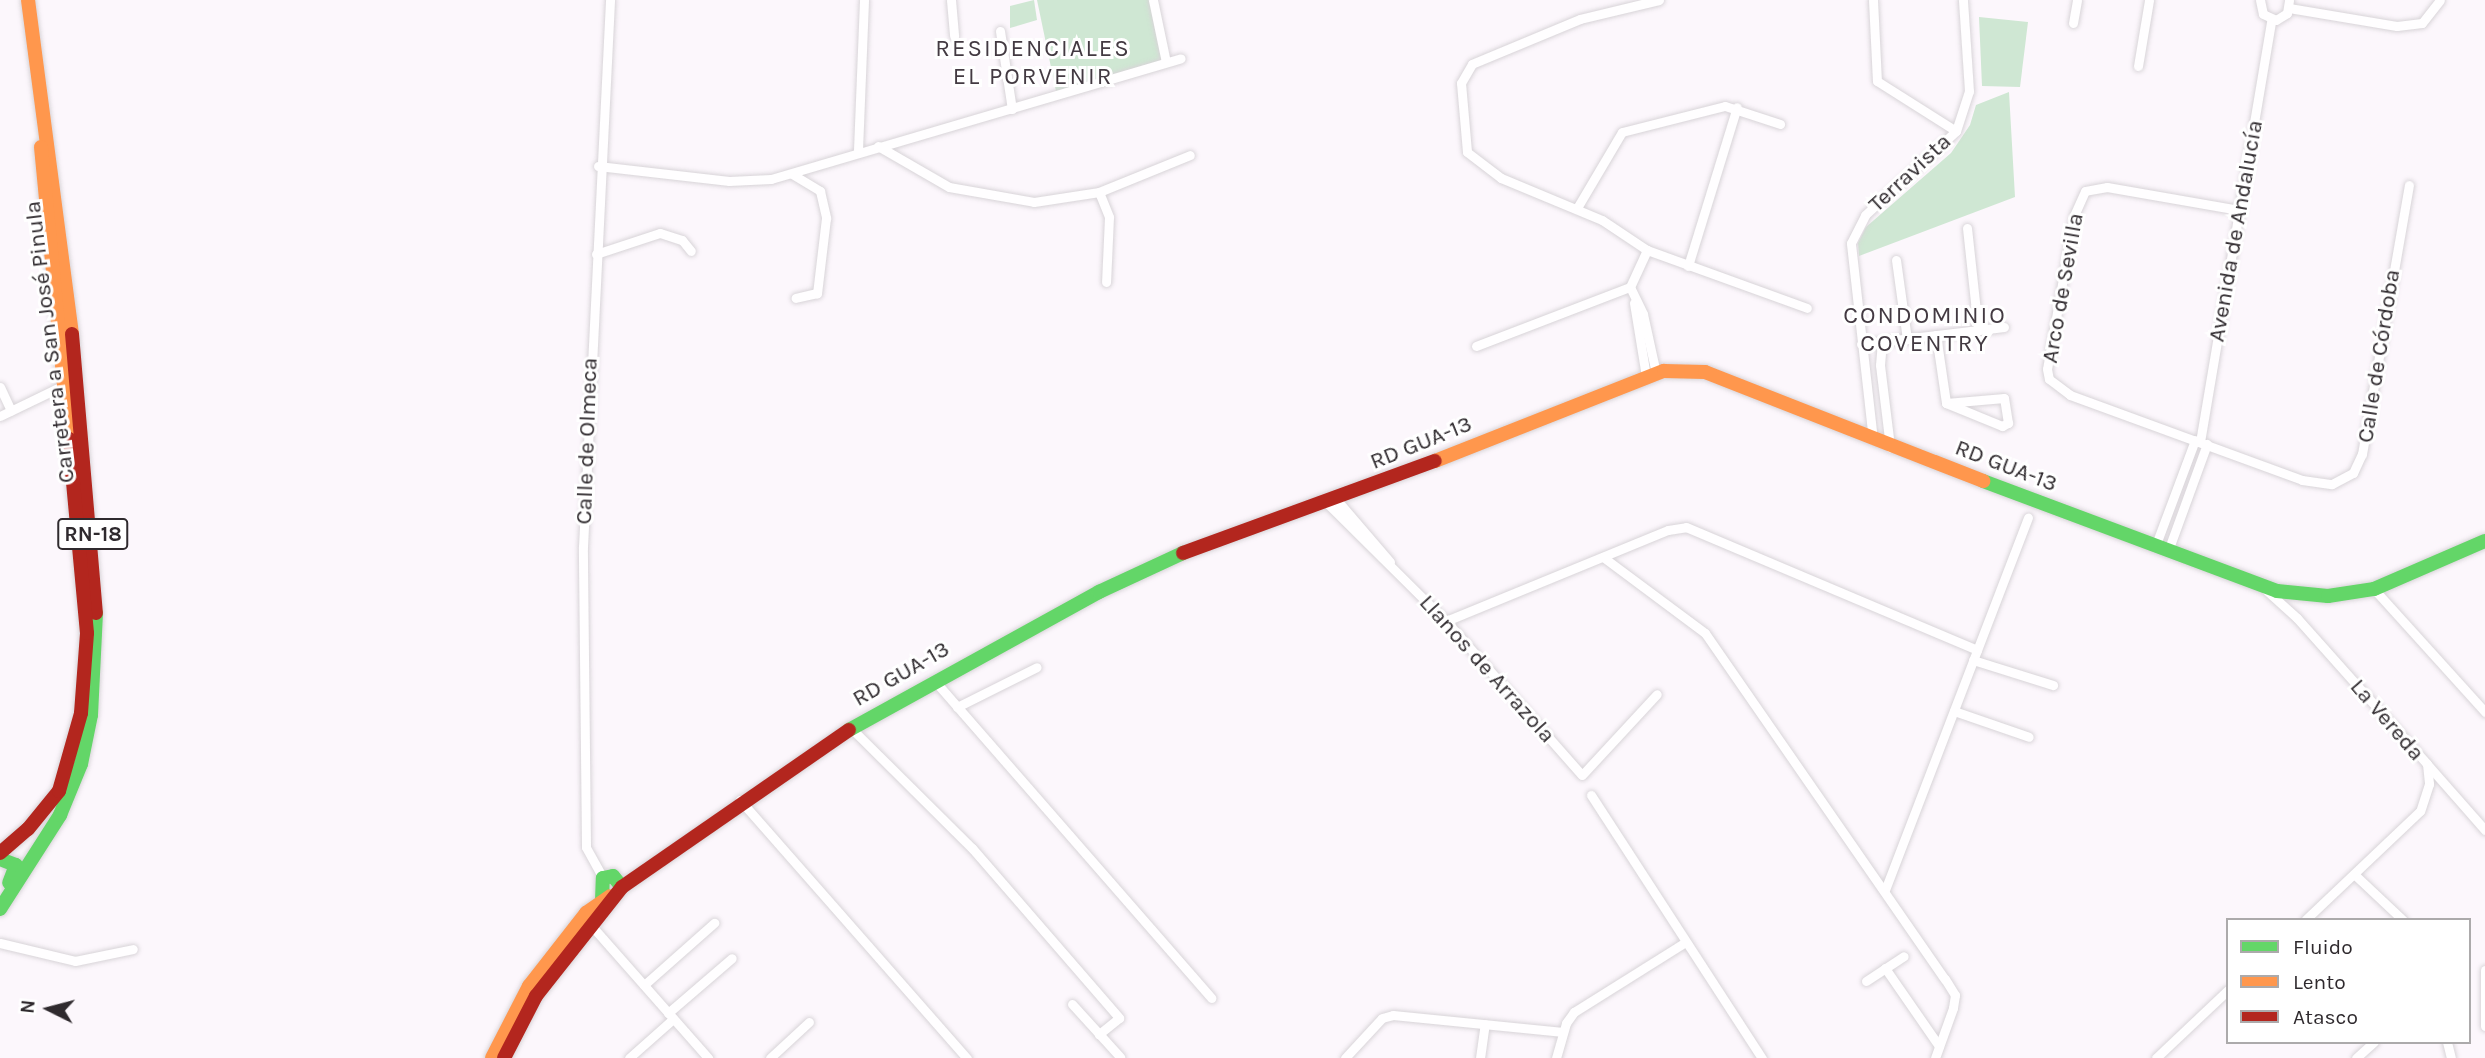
<!DOCTYPE html>
<html>
<head>
<meta charset="utf-8">
<style>
	body { margin:0 }
	#map { position:relative; width:2485px; height:1058px; overflow:hidden; background:#fcf7fc; font-family:Karla,sans-serif }
	div>[style] { position:absolute }
	.green>* { inset:0; background:#cfe7d3 }
	.roads { filter:drop-shadow(0 0 2px #d8d4d8) drop-shadow(0 0 2px #d8d4d8) }
	.street>* { height:9px; margin:-4.5px; padding:0 4.5px; transform-origin:4.5px; border-radius:4.5px; background:#fffeff }
	.fast>* { height:14px; margin:-7px; padding:0 7px; transform-origin:7px; border-radius:7px; background:#63d668 }
	.slow>* { height:14px; margin:-7px; padding:0 7px; transform-origin:7px; border-radius:7px; background:#ff974d }
	.jam>* { height:14px; margin:-7px; padding:0 7px; transform-origin:7px; border-radius:7px; background:#b3261e }
	span { translate:-50% -50%; white-space:nowrap; text-align:center; line-height:1.15; -webkit-text-stroke:6px #fff; paint-order:stroke }
	.shield-label span { padding:2px 5px; background:#fff; border:2px solid; border-radius:5px; -webkit-text-stroke-width:0 }
	.shield-label { font-size:21px; color:#2f2a2e; font-weight:700 }
	.street-label { font-size:23px; color:#2f2a2e }
	.neighbourhood-label { font-size:24px; color:#433a42; letter-spacing:2px }
	.legend { position:absolute; left:2226px; top:918px; width:245px; height:126px; box-sizing:border-box; background:#fff; border:2px solid #acaaab; margin:0; padding:9px 12px; list-style:none; font-size:21px; color:#2f2a2e }
	.legend li { display:flex; align-items:center; gap:14px; height:35px }
	.legend b { width:35px; border:2px solid #acaaab }
	.north { position:absolute; left:14px; top:974px; width:70px; height:70px; -webkit-text-stroke:5px #fff; paint-order:stroke; rotate:276deg; font-size:19px; font-weight:700; line-height:28px; text-align:center; color:#2f2a2e }
	.north::after { content:''; display:block; margin:auto; width:24px; height:32px; background:#2f2a2e; clip-path:polygon(50% 0,100% 100%,50% 72%,0 100%) }
</style>
</head>
<body>
<div id="map">
	<div class="green">
		<div style="clip-path:polygon(1034px 0,1037px 20px,1010px 28px,1010px 6px)"></div>
		<div style="clip-path:polygon(1037px 0,1152px 0,1166px 62px,1057px 96px)"></div>
		<div style="clip-path:polygon(1979px 17px,2028px 22px,2020px 87px,1982px 86px)"></div>
		<div style="clip-path:polygon(2009px 92px,2015px 197px,1859px 256px,1858px 243px,1866px 227px,1951px 153px,1970px 125px,1976px 105px)"></div>
	</div>
	<div class="roads">
		<div class="street">
			<div style="left:951px;top:0;width:36px;rotate:85deg"></div>
			<div style="left:1153px;top:0;width:63px;rotate:78.2deg"></div>
			<div style="left:1659px;top:0;width:81px;rotate:166.5deg"></div>
			<div style="left:1580px;top:19px;width:117px;rotate:157.4deg"></div>
			<div style="left:1472px;top:64px;width:22px;rotate:120deg"></div>
			<div style="left:1461px;top:83px;width:69px;rotate:85deg"></div>
			<div style="left:1467px;top:152px;width:43px;rotate:37.4deg"></div>
			<div style="left:1501px;top:178px;width:109px;rotate:22.6deg"></div>
			<div style="left:1602px;top:220px;width:54px;rotate:33.7deg"></div>
			<div style="left:1647px;top:250px;width:170px;rotate:19.9deg"></div>
			<div style="left:1873px;top:0;width:81px;rotate:87.2deg"></div>
			<div style="left:1877px;top:81px;width:93px;rotate:32.3deg"></div>
			<div style="left:2260px;top:0;width:14px;rotate:78deg"></div>
			<div style="left:2263px;top:14px;width:14px;rotate:25deg"></div>
			<div style="left:2276px;top:20px;width:13px;rotate:-32deg"></div>
			<div style="left:2287px;top:13px;width:13px;rotate:-81deg"></div>
			<div style="left:2289px;top:8px;width:109px;rotate:9.5deg"></div>
			<div style="left:2397px;top:26px;width:25px;rotate:-7deg"></div>
			<div style="left:2422px;top:23px;width:29px;rotate:-52deg"></div>
			<div style="left:2073px;top:23px;width:23px;rotate:-80deg"></div>
			<div style="left:1000px;top:31px;width:79px;rotate:81.3deg"></div>
			<div style="left:2138px;top:66px;width:67px;rotate:-80.5deg"></div>
			<div style="left:878px;top:146px;width:82px;rotate:30deg"></div>
			<div style="left:949px;top:187px;width:86px;rotate:10deg"></div>
			<div style="left:1034px;top:202px;width:66px;rotate:-8.7deg"></div>
			<div style="left:1099px;top:192px;width:98px;rotate:-22.1deg"></div>
			<div style="left:858px;top:150px;width:150px;rotate:-87.7deg"></div>
			<div style="left:598px;top:166px;width:132px;rotate:6.5deg"></div>
			<div style="left:729px;top:181px;width:42px;rotate:-2.7deg"></div>
			<div style="left:771px;top:179px;width:427px;rotate:-16.4deg"></div>
			<div style="left:792px;top:174px;width:33px;rotate:31deg"></div>
			<div style="left:820px;top:191px;width:28px;rotate:77deg"></div>
			<div style="left:826px;top:218px;width:76px;rotate:96.8deg"></div>
			<div style="left:817px;top:293px;width:22px;rotate:167deg"></div>
			<div style="left:1099px;top:192px;width:27px;rotate:68deg"></div>
			<div style="left:1109px;top:217px;width:65px;rotate:92.6deg"></div>
			<div style="left:1577px;top:208px;width:88px;rotate:-59.4deg"></div>
			<div style="left:1622px;top:132px;width:106px;rotate:-14.2deg"></div>
			<div style="left:1725px;top:106px;width:58px;rotate:18.1deg"></div>
			<div style="left:2239px;top:210px;width:134px;rotate:-170.1deg"></div>
			<div style="left:2107px;top:187px;width:22px;rotate:170deg"></div>
			<div style="left:2085px;top:191px;width:27px;rotate:114deg"></div>
			<div style="left:2074px;top:216px;width:155px;rotate:100deg"></div>
			<div style="left:2047px;top:369px;width:10px;rotate:79deg"></div>
			<div style="left:2049px;top:379px;width:26px;rotate:37deg"></div>
			<div style="left:2070px;top:395px;width:247px;rotate:20.1deg"></div>
			<div style="left:2302px;top:480px;width:30px;rotate:8deg"></div>
			<div style="left:2332px;top:484px;width:24px;rotate:-28deg"></div>
			<div style="left:2353px;top:473px;width:21px;rotate:-65deg"></div>
			<div style="left:2362px;top:454px;width:273px;rotate:-80.1deg"></div>
			<div style="left:1967px;top:228px;width:103px;rotate:83.8deg"></div>
			<div style="left:596px;top:254px;width:67px;rotate:-18.2deg"></div>
			<div style="left:660px;top:233px;width:23px;rotate:18deg"></div>
			<div style="left:682px;top:240px;width:14px;rotate:51deg"></div>
			<div style="left:1896px;top:260px;width:80px;rotate:82.1deg"></div>
			<div style="left:1688px;top:266px;width:166px;rotate:-72.9deg"></div>
			<div style="left:1630px;top:287px;width:30px;rotate:64deg"></div>
			<div style="left:1643px;top:314px;width:60px;rotate:77.6deg"></div>
			<div style="left:1634px;top:303px;width:74px;rotate:80.7deg"></div>
			<div style="left:1936px;top:335px;width:69px;rotate:81.6deg"></div>
			<div style="left:1946px;top:403px;width:61px;rotate:22.3deg"></div>
			<div style="left:2002px;top:426px;width:7px;rotate:-27deg"></div>
			<div style="left:2008px;top:423px;width:25px;rotate:-99deg"></div>
			<div style="left:2004px;top:398px;width:58px;rotate:175.1deg"></div>
			<div style="left:1882px;top:342px;width:23px;rotate:95deg"></div>
			<div style="left:1880px;top:365px;width:83px;rotate:83deg"></div>
			<div style="left:1861px;top:344px;width:144px;rotate:-6.8deg"></div>
			<div style="left:1476px;top:346px;width:165px;rotate:-21deg"></div>
			<div style="left:1630px;top:287px;width:41px;rotate:-65.3deg"></div>
			<div style="left:0;top:387px;width:26px;rotate:65deg"></div>
			<div style="left:0;top:416px;width:71px;rotate:-25.8deg"></div>
			<div style="left:1873px;top:440px;width:198px;rotate:-96.4deg"></div>
			<div style="left:1851px;top:243px;width:31px;rotate:-63deg"></div>
			<div style="left:1865px;top:215px;width:124px;rotate:-42.7deg"></div>
			<div style="left:1956px;top:131px;width:42px;rotate:-72deg"></div>
			<div style="left:1969px;top:91px;width:91px;rotate:-93.8deg"></div>
			<div style="left:2200px;top:442px;width:428px;rotate:-80.4deg"></div>
			<div style="left:1336px;top:499px;width:83px;rotate:49.4deg"></div>
			<div style="left:1326px;top:502px;width:169px;rotate:44.8deg"></div>
			<div style="left:1446px;top:621px;width:205px;rotate:48.6deg"></div>
			<div style="left:1582px;top:775px;width:110px;rotate:-47.2deg"></div>
			<div style="left:2155px;top:547px;width:114px;rotate:-69.5deg"></div>
			<div style="left:2168px;top:551px;width:114px;rotate:-70deg"></div>
			<div style="left:1603px;top:557px;width:127px;rotate:36.7deg"></div>
			<div style="left:1705px;top:633px;width:421px;rotate:55.3deg"></div>
			<div style="left:1945px;top:979px;width:19px;rotate:58deg"></div>
			<div style="left:1955px;top:995px;width:13px;rotate:99deg"></div>
			<div style="left:1953px;top:1008px;width:53px;rotate:109.8deg"></div>
			<div style="left:2374px;top:589px;width:166px;rotate:47.9deg"></div>
			<div style="left:2266px;top:590px;width:42px;rotate:42.1deg"></div>
			<div style="left:2297px;top:618px;width:195px;rotate:48.3deg"></div>
			<div style="left:2427px;top:764px;width:20px;rotate:84deg"></div>
			<div style="left:2429px;top:784px;width:28px;rotate:108deg"></div>
			<div style="left:2420px;top:811px;width:158px;rotate:136.5deg"></div>
			<div style="left:1446px;top:621px;width:240px;rotate:-22.3deg"></div>
			<div style="left:1668px;top:530px;width:18px;rotate:-9deg"></div>
			<div style="left:1686px;top:527px;width:316px;rotate:22.9deg"></div>
			<div style="left:1973px;top:660px;width:84px;rotate:17.4deg"></div>
			<div style="left:934px;top:680px;width:422px;rotate:48.9deg"></div>
			<div style="left:957px;top:707px;width:89px;rotate:-26.6deg"></div>
			<div style="left:1954px;top:711px;width:79px;rotate:19.1deg"></div>
			<div style="left:851px;top:728px;width:170px;rotate:44.8deg"></div>
			<div style="left:972px;top:848px;width:225px;rotate:49.1deg"></div>
			<div style="left:1119px;top:1018px;width:26px;rotate:141deg"></div>
			<div style="left:2427px;top:764px;width:88px;rotate:48.7deg"></div>
			<div style="left:1591px;top:795px;width:314px;rotate:57deg"></div>
			<div style="left:740px;top:800px;width:344px;rotate:48.7deg"></div>
			<div style="left:2355px;top:875px;width:66px;rotate:43.2deg"></div>
			<div style="left:603px;top:878px;width:35px;rotate:-119deg"></div>
			<div style="left:586px;top:847px;width:300px;rotate:-90.6deg"></div>
			<div style="left:583px;top:547px;width:548px;rotate:-87.17deg"></div>
			<div style="left:1885px;top:890px;width:399px;rotate:-69deg"></div>
			<div style="left:590px;top:924px;width:179px;rotate:48.6deg"></div>
			<div style="left:0;top:943px;width:77px;rotate:13.5deg"></div>
			<div style="left:75px;top:961px;width:59px;rotate:-11.7deg"></div>
			<div style="left:1885px;top:968px;width:95px;rotate:55.3deg"></div>
			<div style="left:2485px;top:970px;width:56px;rotate:90deg"></div>
			<div style="left:1866px;top:981px;width:45px;rotate:-33.3deg"></div>
			<div style="left:644px;top:985px;width:94px;rotate:-41.5deg"></div>
			<div style="left:1072px;top:1004px;width:72px;rotate:47.8deg"></div>
			<div style="left:668px;top:1013px;width:84px;rotate:-40.7deg"></div>
			<div style="left:2447px;top:1042px;width:16px;rotate:76deg"></div>
			<div style="left:629px;top:1058px;width:59px;rotate:-41.6deg"></div>
			<div style="left:770px;top:1058px;width:53px;rotate:-42.7deg"></div>
			<div style="left:1345px;top:1058px;width:54px;rotate:-47.2deg"></div>
			<div style="left:1382px;top:1018px;width:11px;rotate:-15deg"></div>
			<div style="left:1393px;top:1015px;width:171px;rotate:5.7deg"></div>
			<div style="left:1480px;top:1058px;width:34px;rotate:-82deg"></div>
			<div style="left:1556px;top:1058px;width:36px;rotate:-74deg"></div>
			<div style="left:1566px;top:1023px;width:14px;rotate:-54deg"></div>
			<div style="left:1574px;top:1012px;width:130px;rotate:-32.1deg"></div>
			<div style="left:2156px;top:1058px;width:99px;rotate:-43.4deg"></div>
			<div style="left:2356px;top:1058px;width:24px;rotate:-42deg"></div>
		</div>
		<div class="fast">
			<div style="left:1983px;top:481px;width:314px;rotate:20.5deg"></div>
			<div style="left:2277px;top:591px;width:51px;rotate:5.6deg"></div>
			<div style="left:2328px;top:596px;width:47px;rotate:-8.7deg"></div>
			<div style="left:2374px;top:589px;width:121px;rotate:-23.4deg"></div>
			<div style="left:849px;top:730px;width:286px;rotate:-28.9deg"></div>
			<div style="left:1099px;top:592px;width:93px;rotate:-24.9deg"></div>
			<div style="left:0;top:859px;width:17px;rotate:21deg"></div>
			<div style="left:16px;top:865px;width:19px;rotate:111deg"></div>
			<div style="left:602px;top:901px;width:23px;rotate:-88deg"></div>
			<div style="left:603px;top:878px;width:10px;rotate:-11deg"></div>
			<div style="left:613px;top:876px;width:14px;rotate:51deg"></div>
			<div style="left:0;top:909px;width:112px;rotate:-57.4deg"></div>
			<div style="left:60px;top:815px;width:55px;rotate:-67.6deg"></div>
			<div style="left:81px;top:764px;width:50px;rotate:-78.5deg"></div>
			<div style="left:91px;top:715px;width:102px;rotate:-87.2deg"></div>
		</div>
		<div class="slow">
			<div style="left:28px;top:0;width:337px;rotate:82.5deg"></div>
			<div style="left:41px;top:147px;width:293px;rotate:84.5deg"></div>
			<div style="left:1435px;top:461px;width:246px;rotate:-21.5deg"></div>
			<div style="left:1664px;top:371px;width:41px;rotate:1.4deg"></div>
			<div style="left:1705px;top:372px;width:299px;rotate:21.4deg"></div>
			<div style="left:492px;top:1058px;width:81px;rotate:-62.8deg"></div>
			<div style="left:529px;top:986px;width:93px;rotate:-52deg"></div>
			<div style="left:586px;top:913px;width:29px;rotate:-35deg"></div>
		</div>
		<div class="jam">
			<div style="left:72px;top:334px;width:280px;rotate:85.1deg"></div>
			<div style="left:1183px;top:553px;width:268px;rotate:-20.1deg"></div>
			<div style="left:0;top:853px;width:37px;rotate:-41deg"></div>
			<div style="left:28px;top:829px;width:49px;rotate:-50.8deg"></div>
			<div style="left:59px;top:791px;width:81px;rotate:-74.2deg"></div>
			<div style="left:81px;top:713px;width:80px;rotate:-85.7deg"></div>
			<div style="left:87px;top:633px;width:195px;rotate:-95.3deg"></div>
			<div style="left:504px;top:1058px;width:70px;rotate:-62.7deg"></div>
			<div style="left:536px;top:996px;width:139px;rotate:-51.7deg"></div>
			<div style="left:622px;top:887px;width:276px;rotate:-34.7deg"></div>
		</div>
	</div>
	<div class="shield-label">
		<span style="left:93px;top:534px">RN-18</span>
	</div>
	<div class="street-label">
		<span style="left:1910px;top:173px;rotate:-43deg">Terravista</span>
		<span style="left:2236px;top:231px;rotate:-80deg">Avenida de Andalucía</span>
		<span style="left:2063px;top:288px;rotate:-80deg">Arco de Sevilla</span>
		<span style="left:50px;top:342px;rotate:-97deg">Carretera a San José Pinula</span>
		<span style="left:2379px;top:356px;rotate:-81deg">Calle de Córdoba</span>
		<span style="left:587px;top:441px;rotate:-88deg">Calle de Olmeca</span>
		<span style="left:1421px;top:443px;rotate:-22deg">RD GUA-13</span>
		<span style="left:2006px;top:466px;rotate:21deg">RD GUA-13</span>
		<span style="left:1487px;top:669px;rotate:48deg">Llanos de Arrazola</span>
		<span style="left:901px;top:674px;rotate:-30deg">RD GUA-13</span>
		<span style="left:2387px;top:720px;rotate:49deg">La Vereda</span>
	</div>
	<div class="neighbourhood-label">
		<span style="left:1033px;top:63px">RESIDENCIALES<br>EL PORVENIR</span>
		<span style="left:1925px;top:330px">CONDOMINIO<br>COVENTRY</span>
	</div>
	<ul class="legend">
	<li><b style="height:9px;background:#63d668"></b>Fluido</li>
	<li><b style="height:9px;background:#ff974d"></b>Lento</li>
	<li><b style="height:9px;background:#b3261e"></b>Atasco</li>
	</ul>
	<div class="north">N</div>
</div>
</body>
</html>
